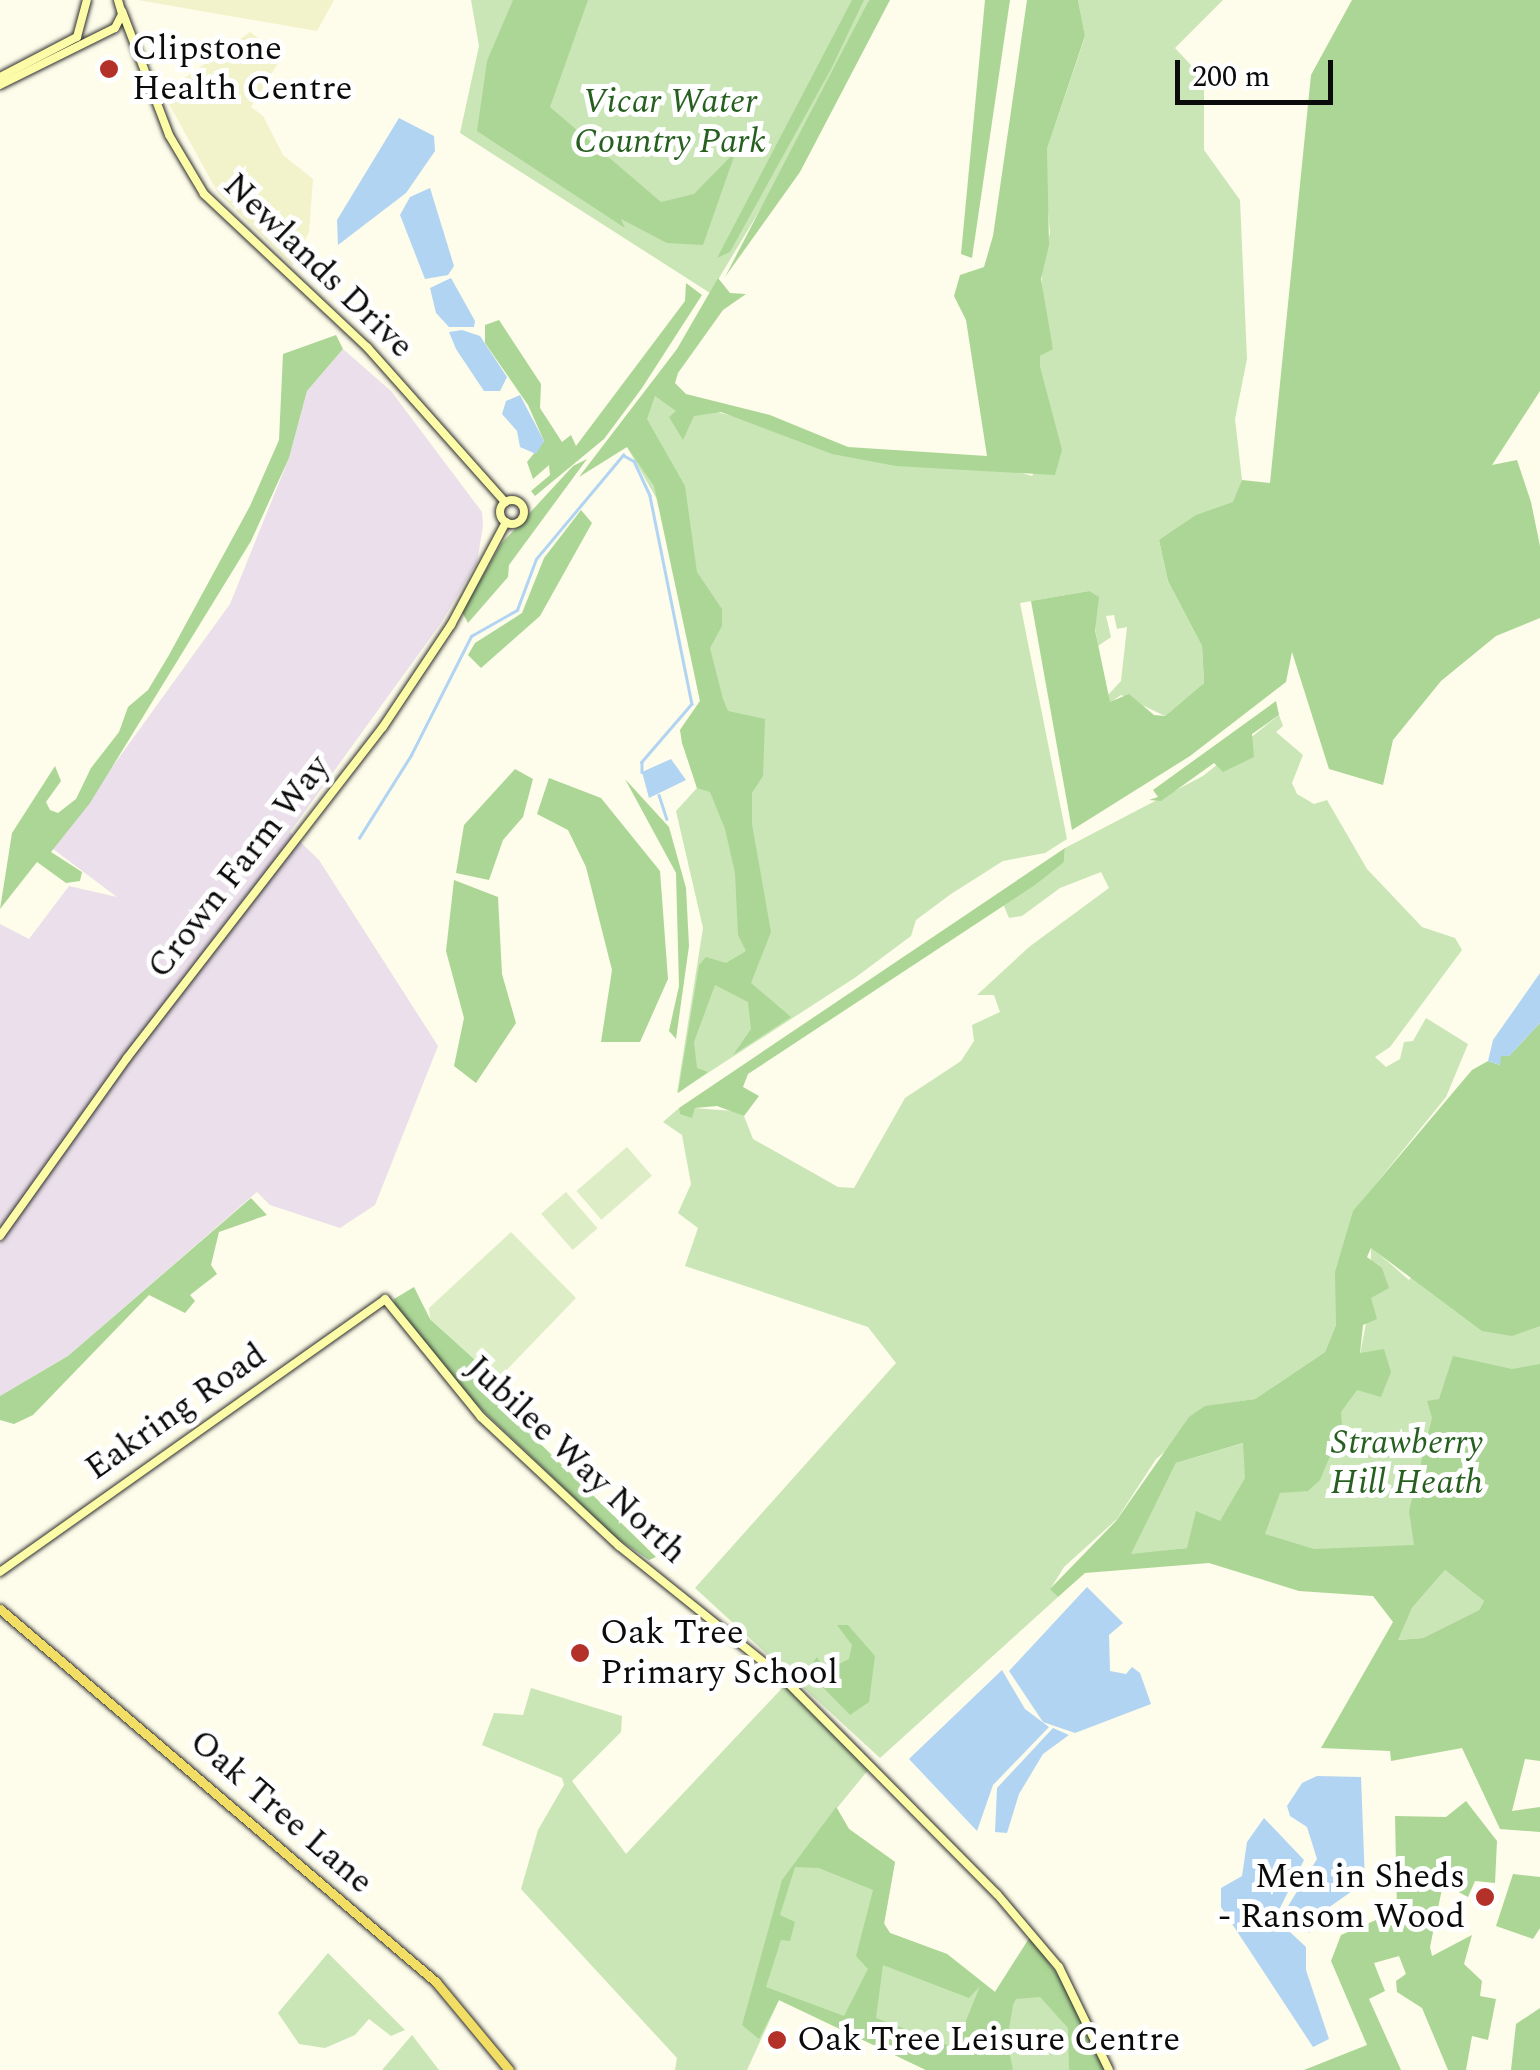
<!DOCTYPE html>
<html>
<head>
<meta charset="utf-8">
<style>
	body { margin:0 }
	#map { position:relative; width:1540px; height:2070px; overflow:hidden; background:#fefcea; font-family:Spectral,serif }
	div>[style] { position:absolute }
	.industrial>* { inset:0; background:#eadfea }
	.farmland>* { inset:0; background:#f2f2cb }
	.green>* { inset:0; background:#cae6b6 }
	.forest>* { inset:0; background:#acd696 }
	.pitch>* { inset:0; background:#ddeec7; transform-origin:0 0 }
	.water>* { inset:0; background:#b1d4f3 }
	.stream>* { height:2.5px; margin:-1.25px; padding:0 1.25px; transform-origin:1.25px; border-radius:1.25px; background:#b1d4f3 }
	.roads { filter:drop-shadow(0 0 2px #2d2d2d) drop-shadow(0 0 2px #2d2d2d) }
	.secondary>* { height:8px; margin:-4px; padding:0 4px; transform-origin:4px; border-radius:4px; background:#fcfba7 }
	.secondary>.ring { margin:-4px; padding:0; box-sizing:content-box; background:none; border:8px solid #fcfba7; border-radius:50% }
	.primary>* { height:9px; margin:-4.5px; padding:0 4.5px; transform-origin:4.5px; border-radius:4.5px; background:#f3de65 }
	.dots>* { width:28px; height:28px; translate:-50% -50%; box-sizing:border-box; border:5px solid #fff; border-radius:50% }
	span { translate:-50% -50%; white-space:nowrap; text-align:center; line-height:1.15; -webkit-text-stroke:10px #fff; paint-order:stroke }
	.poi-label { font-size:35px; color:#0b0b0b }
	.left { translate:0 -50%; text-align:left }
	.right { translate:-100% -50%; text-align:right }
	.park-label { font-size:35px; color:#265f1f; font-style:italic }
	.street-label { font-size:35px; color:#0b0b0b }
	.scale { position:absolute; left:1175px; top:60px; width:158px; height:45px; box-sizing:border-box; border:5px solid #0b0b0b; border-top:0; padding-left:12px; font-size:30px; line-height:35px; white-space:nowrap; color:#0b0b0b; -webkit-text-stroke:8px #fff; paint-order:stroke }
</style>
</head>
<body>
<div id="map">
	<div class="industrial">
		<div style="clip-path:polygon(343px 349px,391px 391px,482px 512px,483px 526px,477px 562px,441px 623px,290px 832px,319px 860px,438px 1046px,375px 1205px,340px 1228px,270px 1205px,257px 1192px,68px 1356px,0 1396px,0 924px,29px 939px,69px 886px,117px 897px,53px 849px,230px 604px,289px 458px,307px 391px)"></div>
	</div>
	<div class="farmland">
		<div style="clip-path:polygon(138px 0,334px 0,317px 31px)"></div>
		<div style="clip-path:polygon(250px 32px,283px 55px,251px 107px,263px 116px,283px 155px,313px 179px,309px 232px,292px 266px,218px 193px,163px 93px)"></div>
	</div>
	<div class="green">
		<div style="clip-path:polygon(471px 0,869px 0,796px 150px,710px 293px,460px 133px,479px 46px)"></div>
		<div style="clip-path:polygon(1078px 0,1223px 0,1175px 48px,1204px 79px,1204px 150px,1240px 200px,1247px 359px,1235px 419px,1242px 480px,1234px 502px,1159px 540px,1168px 581px,1202px 646px,1204px 683px,1165px 716px,1121px 695px,1110px 703px,1108px 695px,1121px 681px,1127px 627px,1117px 629px,1114px 615px,1106px 616px,1111px 637px,1098px 646px,1089px 591px,1020px 603px,1067px 839px,1045px 853px,1003px 861px,951px 894px,916px 920px,911px 936px,856px 977px,677px 1093px,703px 928px,676px 811px,697px 788px,680px 730px,700px 701px,662px 508px,627px 447px,654px 396px,760px 423px,809px 444px,902px 463px,1005px 468px,1032px 476px,1057px 434px,1040px 366px,1040px 356px,1053px 348px,1044px 320px,1041px 265px,1050px 233px,1045px 177px,1047px 149px,1085px 37px)"></div>
		<div style="clip-path:polygon(1279px 715px,1283px 726px,1276px 732px,1303px 755px,1292px 783px,1297px 794px,1314px 804px,1327px 800px,1367px 869px,1422px 927px,1455px 938px,1462px 950px,1390px 1047px,1375px 1057px,1386px 1067px,1400px 1059px,1404px 1042px,1413px 1041px,1426px 1018px,1468px 1044px,1446px 1097px,1353px 1212px,1336px 1325px,1325px 1352px,1255px 1399px,1221px 1404px,1156px 1459px,1117px 1519px,1064px 1567px,1051px 1588px,1058px 1597px,880px 1758px,695px 1588px,896px 1363px,868px 1327px,685px 1266px,698px 1228px,678px 1213px,691px 1184px,682px 1135px,663px 1122px,679px 1108px,692px 1117px,694px 1108px,733px 1111px,744px 1116px,753px 1139px,838px 1187px,854px 1188px,905px 1098px,961px 1061px,974px 1041px,972px 1025px,1000px 1012px,994px 995px,977px 995px,1029px 947px,1109px 888px,1101px 872px,1060px 888px,1022px 916px,1009px 918px,1002px 901px,1064px 862px,1065px 848px,1203px 776px)"></div>
		<div style="clip-path:polygon(1540px 1148px,1540px 1418px,1452px 1557px,1312px 1555px,1242px 1541px,1130px 1555px,1176px 1463px,1244px 1443px,1244px 1449px,1372px 1352px,1360px 1354px,1371px 1298px,1371px 1247px,1409px 1280px)"></div>
		<div style="clip-path:polygon(1445px 1570px,1484px 1601px,1479px 1610px,1423px 1638px,1397px 1640px,1412px 1608px)"></div>
		<div style="clip-path:polygon(785px 1685px,869px 1769px,837px 1808px,849px 1829px,895px 1862px,884px 1923px,890px 1933px,947px 1954px,995px 1992px,1030px 1937px,1060px 1978px,1105px 2070px,926px 2070px,779px 2000px,747px 2070px,675px 2070px,677px 2058px,521px 1889px,538px 1830px,564px 1785px,562px 1778px,482px 1745px,494px 1713px,523px 1715px,531px 1688px,622px 1716px,621px 1732px,572px 1781px,626px 1854px)"></div>
		<div style="clip-path:polygon(328px 1953px,405px 2030px,391px 2036px,369px 2019px,355px 2035px,325px 2048px,299px 2044px,278px 2013px)"></div>
		<div style="clip-path:polygon(412px 2035px,439px 2070px,382px 2070px)"></div>
	</div>
	<div class="forest">
		<div style="clip-path:polygon(513px 0,588px 0,550px 107px,661px 202px,694px 194px,736px 151px,703px 245px,667px 243px,621px 219px,625px 228px,477px 131px,487px 61px)"></div>
		<div style="clip-path:polygon(852px 0,864px 0,831px 69px,730px 252px,717px 258px)"></div>
		<div style="clip-path:polygon(869px 0,890px 0,800px 172px,725px 277px)"></div>
		<div style="clip-path:polygon(985px 0,1010px 0,972px 258px,961px 254px)"></div>
		<div style="clip-path:polygon(1027px 0,1078px 0,1085px 36px,1047px 149px,1049px 245px,1041px 279px,1053px 349px,1040px 356px,1040px 366px,1062px 450px,1055px 475px,896px 466px,832px 454px,721px 412px,694px 416px,683px 440px,669px 417px,676px 411px,655px 396px,647px 419px,685px 486px,697px 572px,722px 609px,722px 626px,710px 648px,723px 699px,728px 711px,765px 719px,763px 776px,752px 793px,752px 824px,771px 932px,751px 983px,791px 1017px,733px 1055px,751px 1029px,748px 1002px,715px 985px,694px 1042px,697px 1068px,708px 1072px,678px 1093px,699px 965px,706px 957px,726px 963px,746px 951px,738px 935px,735px 873px,725px 829px,710px 792px,697px 788px,682px 743px,680px 730px,700px 701px,654px 486px,627px 447px,579px 477px,677px 349px,718px 278px,730px 293px,746px 294px,723px 310px,678px 373px,675px 383px,686px 394px,770px 415px,848px 447px,987px 456px,966px 320px,954px 296px,960px 275px,984px 267px,993px 236px)"></div>
		<div style="clip-path:polygon(1352px 0,1540px 0,1540px 391px,1492px 465px,1517px 460px,1531px 502px,1540px 546px,1540px 618px,1496px 636px,1441px 681px,1393px 740px,1383px 785px,1329px 769px,1292px 652px,1286px 682px,1190px 756px,1072px 830px,1031px 601px,1089px 591px,1099px 597px,1095px 630px,1110px 702px,1129px 694px,1154px 715px,1165px 716px,1204px 683px,1202px 646px,1168px 581px,1159px 540px,1196px 515px,1233px 502px,1242px 480px,1270px 483px,1311px 75px)"></div>
		<div style="clip-path:polygon(686px 283px,702px 295px,642px 388px,604px 439px,535px 496px,531px 491px,550px 475px,549px 465px,533px 479px,527px 462px,544px 441px,528px 405px,485px 343px,485px 325px,499px 320px,541px 384px,540px 408px,562px 442px,571px 435px,576px 446px,685px 301px)"></div>
		<div style="clip-path:polygon(336px 335px,343px 349px,307px 391px,289px 458px,251px 541px,90px 803px,51px 852px,82px 872px,80px 881px,66px 883px,37px 862px,0 909px,12px 833px,55px 766px,61px 781px,46px 802px,50px 810px,58px 813px,76px 799px,91px 768px,119px 732px,128px 707px,148px 690px,169px 655px,250px 506px,279px 440px,283px 354px)"></div>
		<div style="clip-path:polygon(587px 459px,509px 565px,508px 577px,468px 623px,462px 612px,501px 544px,573px 466px)"></div>
		<div style="clip-path:polygon(581px 510px,592px 523px,540px 616px,481px 668px,468px 655px,475px 643px,522px 613px,544px 558px)"></div>
		<div style="clip-path:polygon(1276px 701px,1279px 715px,1252px 734px,1254px 757px,1223px 772px,1214px 763px,1161px 801px,1149px 800px,1158px 797px,1153px 790px)"></div>
		<div style="clip-path:polygon(515px 769px,533px 779px,523px 817px,503px 840px,489px 880px,456px 873px,464px 825px)"></div>
		<div style="clip-path:polygon(549px 778px,601px 798px,660px 871px,668px 979px,640px 1042px,601px 1042px,612px 970px,586px 867px,568px 830px,537px 814px)"></div>
		<div style="clip-path:polygon(625px 779px,669px 827px,686px 888px,689px 946px,676px 1039px,669px 1031px,679px 986px,676px 873px)"></div>
		<div style="clip-path:polygon(1065px 848px,1064px 862px,1035px 885px,748px 1074px,743px 1087px,759px 1096px,744px 1116px,717px 1106px,695px 1108px,692px 1118px,680px 1114px,679px 1108px)"></div>
		<div style="clip-path:polygon(454px 880px,498px 897px,502px 974px,516px 1023px,476px 1083px,454px 1066px,464px 1018px,446px 951px)"></div>
		<div style="clip-path:polygon(evenodd,1540px 1023px,1540px 1326px,1512px 1336px,1482px 1331px,1371px 1248px,1367px 1257px,1382px 1268px,1389px 1288px,1371px 1298px,1377px 1319px,1363px 1325px,1360px 1353px,1384px 1349px,1391px 1372px,1381px 1397px,1357px 1390px,1341px 1412px,1342px 1428px,1320px 1480px,1308px 1491px,1280px 1493px,1265px 1534px,1314px 1549px,1414px 1545px,1409px 1511px,1432px 1418px,1427px 1401px,1439px 1399px,1453px 1356px,1512px 1369px,1540px 1364px,1540px 1761px,1525px 1759px,1512px 1811px,1540px 1807px,1540px 1832px,1500px 1829px,1462px 1748px,1391px 1761px,1390px 1751px,1321px 1748px,1393px 1622px,1373px 1596px,1299px 1591px,1209px 1563px,1085px 1573px,1058px 1597px,1050px 1589px,1116px 1521px,1189px 1417px,1205px 1406px,1255px 1399px,1325px 1352px,1336px 1325px,1335px 1272px,1353px 1211px,1472px 1070px,1488px 1061px,1500px 1065px,1500px 1055px,1509px 1056px,1540px 1023px,1243px 1443px,1245px 1478px,1220px 1521px,1196px 1511px,1187px 1548px,1131px 1554px,1176px 1463px,1243px 1443px,1540px 1023px,1445px 1570px,1484px 1601px,1479px 1610px,1423px 1638px,1398px 1640px,1412px 1608px,1445px 1570px)"></div>
		<div style="clip-path:polygon(251px 1198px,267px 1215px,219px 1232px,211px 1265px,217px 1274px,190px 1295px,195px 1301px,185px 1313px,149px 1295px,33px 1415px,14px 1424px,0 1420px,0 1396px,68px 1356px)"></div>
		<div style="clip-path:polygon(414px 1287px,430px 1319px,511px 1392px,509px 1402px,500px 1401px,514px 1418px,656px 1557px,649px 1560px,615px 1537px,476px 1404px,395px 1307px,394px 1299px)"></div>
		<div style="clip-path:polygon(837px 1625px,848px 1625px,875px 1656px,869px 1702px,850px 1715px,807px 1671px,817px 1657px,825px 1671px,849px 1659px,852px 1645px)"></div>
		<div style="clip-path:polygon(1466px 1801px,1497px 1841px,1495px 1883px,1475px 1881px,1468px 1897px,1443px 1884px,1430px 1947px,1432px 1956px,1472px 1935px,1464px 1964px,1482px 1981px,1480px 1996px,1496px 1999px,1488px 2040px,1472px 2036px,1466px 2070px,1448px 2070px,1422px 2008px,1397px 1992px,1396px 1981px,1406px 1974px,1399px 1956px,1374px 1963px,1385px 1991px,1369px 1999px,1401px 2070px,1304px 2070px,1367px 2045px,1331px 1961px,1341px 1935px,1397px 1911px,1395px 1816px,1446px 1817px)"></div>
		<div style="clip-path:polygon(evenodd,836px 1807px,849px 1829px,895px 1862px,884px 1924px,890px 1933px,947px 1954px,995px 1992px,1030px 1937px,1060px 1978px,1105px 2070px,1069px 2070px,1068px 2028px,1040px 1997px,1016px 1999px,1013px 2005px,1007px 2041px,1013px 2070px,926px 2070px,779px 2000px,759px 2039px,742px 2025px,782px 1880px,836px 1807px,795px 1867px,819px 1868px,873px 1890px,856px 1956px,868px 1969px,844px 2016px,766px 1987px,781px 1940px,790px 1941px,795px 1922px,780px 1915px,795px 1867px,836px 1807px,883px 1965px,969px 1998px,980px 1986px,955px 2048px,876px 2018px,883px 1965px)"></div>
		<div style="clip-path:polygon(1513px 1874px,1540px 1877px,1540px 1928px,1533px 1939px,1496px 1926px)"></div>
		<div style="clip-path:polygon(1540px 2008px,1540px 2070px,1511px 2070px,1516px 2024px)"></div>
	</div>
	<div class="pitch">
		<div style="left:627px;top:1147px;width:38px;height:67px;rotate:49deg"></div>
		<div style="left:566px;top:1192px;width:48px;height:33px;rotate:49deg"></div>
		<div style="clip-path:polygon(511px 1232px,576px 1298px,497px 1380px,430px 1319px,429px 1308px)"></div>
	</div>
	<div class="water">
		<div style="clip-path:polygon(399px 118px,434px 136px,435px 151px,406px 193px,338px 245px,337px 220px)"></div>
		<div style="clip-path:polygon(430px 188px,454px 266px,448px 275px,425px 279px,400px 215px,410px 197px)"></div>
		<div style="clip-path:polygon(451px 278px,475px 321px,474px 327px,449px 327px,436px 313px,430px 288px)"></div>
		<div style="clip-path:polygon(462px 330px,480px 336px,507px 377px,500px 391px,484px 391px,456px 349px,449px 332px)"></div>
		<div style="clip-path:polygon(520px 395px,544px 441px,536px 454px,520px 447px,517px 431px,502px 414px,506px 401px)"></div>
		<div style="clip-path:polygon(671px 759px,686px 780px,649px 798px,642px 772px)"></div>
		<div style="clip-path:polygon(1540px 973px,1540px 1023px,1509px 1056px,1501px 1056px,1500px 1065px,1488px 1061px,1493px 1040px)"></div>
		<div style="clip-path:polygon(1087px 1587px,1123px 1623px,1109px 1635px,1110px 1671px,1126px 1674px,1132px 1667px,1140px 1673px,1151px 1704px,1075px 1733px,1043px 1722px,1009px 1671px)"></div>
		<div style="clip-path:polygon(1002px 1670px,1025px 1709px,1049px 1727px,993px 1785px,977px 1831px,909px 1759px)"></div>
		<div style="clip-path:polygon(1053px 1728px,1069px 1735px,1043px 1754px,1019px 1794px,1007px 1833px,995px 1832px,997px 1788px)"></div>
		<div style="clip-path:polygon(1317px 1776px,1361px 1777px,1365px 1882px,1328px 1908px,1309px 1933px,1285px 1911px,1317px 1859px,1307px 1827px,1290px 1816px,1287px 1806px,1302px 1783px)"></div>
		<div style="clip-path:polygon(1264px 1818px,1304px 1860px,1275px 1918px,1306px 1947px,1306px 1970px,1329px 2039px,1313px 2047px,1221px 1907px,1221px 1888px,1242px 1876px,1247px 1842px)"></div>
	</div>
	<div class="stream">
		<div style="left:659px;top:795px;width:25px;rotate:72deg"></div>
		<div style="left:359px;top:838px;width:98px;rotate:-57.9deg"></div>
		<div style="left:411px;top:755px;width:133px;rotate:-63.2deg"></div>
		<div style="left:471px;top:636px;width:53px;rotate:-29.5deg"></div>
		<div style="left:517px;top:610px;width:54px;rotate:-69.6deg"></div>
		<div style="left:536px;top:559px;width:136px;rotate:-50.1deg"></div>
		<div style="left:623px;top:455px;width:13px;rotate:29deg"></div>
		<div style="left:634px;top:461px;width:38px;rotate:65deg"></div>
		<div style="left:650px;top:496px;width:212px;rotate:78.6deg"></div>
		<div style="left:692px;top:704px;width:77px;rotate:130.8deg"></div>
		<div style="left:642px;top:762px;width:10px;rotate:90deg"></div>
	</div>
	<div class="roads">
		<div class="secondary">
			<div style="left:122px;top:11px;width:133px;rotate:69.2deg"></div>
			<div style="left:169px;top:135px;width:69px;rotate:59.3deg"></div>
			<div style="left:204px;top:194px;width:224px;rotate:43.2deg"></div>
			<div style="left:367px;top:347px;width:208px;rotate:48.3deg"></div>
			<div style="left:0;top:77px;width:87px;rotate:-27.5deg"></div>
			<div style="left:77px;top:37px;width:38px;rotate:-75deg"></div>
			<div style="left:0;top:85px;width:128px;rotate:-26.4deg"></div>
			<div style="left:115px;top:28px;width:16px;rotate:-63deg"></div>
			<div style="left:122px;top:14px;width:15px;rotate:-106deg"></div>
			<div class="ring" style="left:500px;top:500px;width:16px;height:16px"></div>
			<div style="left:0;top:1236px;width:219px;rotate:-54.5deg"></div>
			<div style="left:127px;top:1058px;width:418px;rotate:-52.3deg"></div>
			<div style="left:383px;top:727px;width:123px;rotate:-56.3deg"></div>
			<div style="left:451px;top:625px;width:117px;rotate:-61.9deg"></div>
			<div style="left:0;top:1572px;width:472px;rotate:-35.3deg"></div>
			<div style="left:385px;top:1299px;width:152px;rotate:50.9deg"></div>
			<div style="left:481px;top:1417px;width:189px;rotate:43.1deg"></div>
			<div style="left:619px;top:1546px;width:209px;rotate:38.8deg"></div>
			<div style="left:782px;top:1677px;width:305px;rotate:45.3deg"></div>
			<div style="left:997px;top:1894px;width:96px;rotate:49.7deg"></div>
			<div style="left:1059px;top:1967px;width:114px;rotate:64.1deg"></div>
		</div>
		<div class="primary">
			<div style="left:0;top:1609px;width:574px;rotate:40.55deg"></div>
			<div style="left:436px;top:1982px;width:114px;rotate:50.3deg"></div>
		</div>
	</div>
	<div class="dots">
		<div style="left:109px;top:69px;background:#b4312a"></div>
		<div style="left:580px;top:1653px;background:#b4312a"></div>
		<div style="left:1485px;top:1897px;background:#b4312a"></div>
		<div style="left:777px;top:2040px;background:#b4312a"></div>
	</div>
	<div class="poi-label">
		<span class="left" style="left:132px;top:69px">Clipstone<br>Health Centre</span>
		<span class="left" style="left:600px;top:1653px">Oak Tree<br>Primary School</span>
		<span class="right" style="left:1465px;top:1897px">Men in Sheds<br>- Ransom Wood</span>
		<span class="left" style="left:797px;top:2040px">Oak Tree Leisure Centre</span>
	</div>
	<div class="park-label">
		<span style="left:670px;top:122px">Vicar Water<br>Country Park</span>
		<span style="left:1407px;top:1463px">Strawberry<br>Hill Heath</span>
	</div>
	<div class="street-label">
		<span style="left:318px;top:266px;rotate:44deg">Newlands Drive</span>
		<span style="left:239px;top:867px;rotate:-52deg">Crown Farm Way</span>
		<span style="left:176px;top:1412px;rotate:-35deg">Eakring Road</span>
		<span style="left:576px;top:1460px;rotate:43deg">Jubilee Way North</span>
		<span style="left:281px;top:1812px;rotate:41deg">Oak Tree Lane</span>
	</div>
	<div class="scale">200 m</div>
</div>
</body>
</html>
